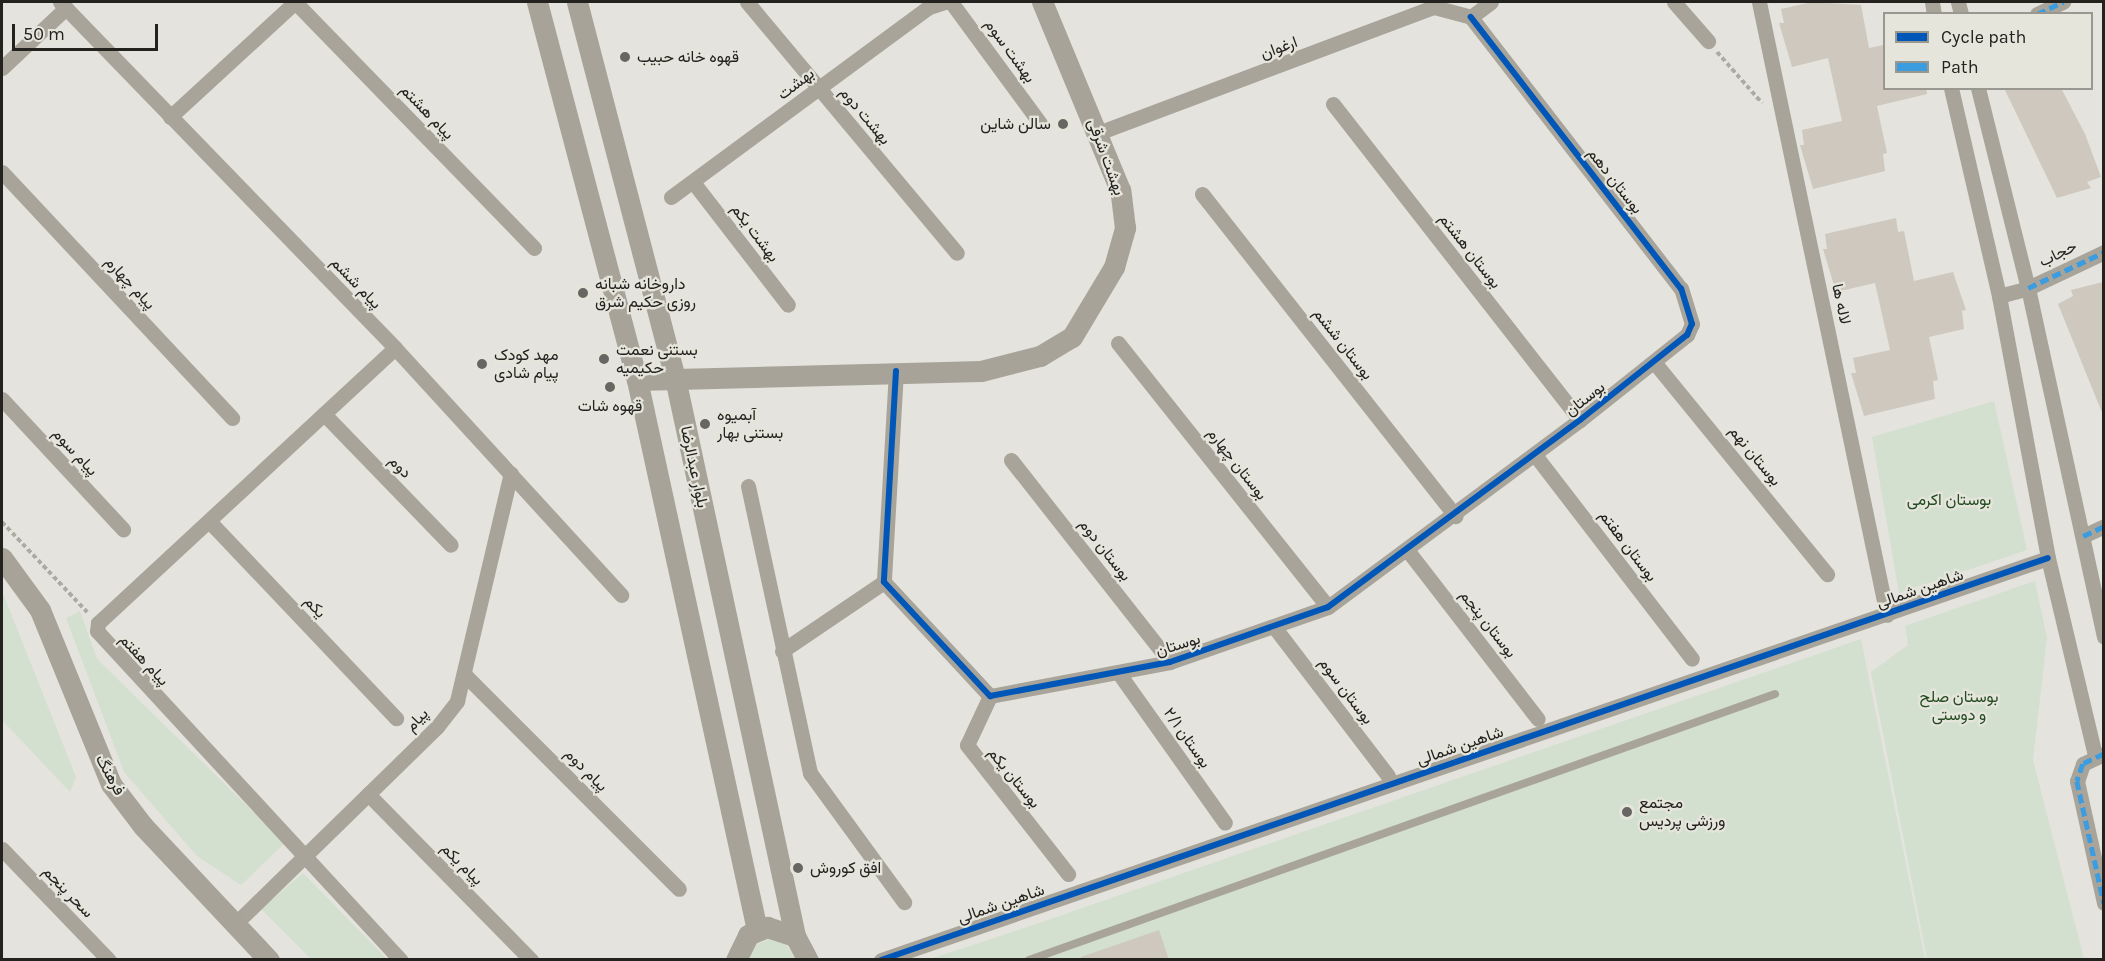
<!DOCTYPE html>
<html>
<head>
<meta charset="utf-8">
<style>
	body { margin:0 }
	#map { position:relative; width:2105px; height:961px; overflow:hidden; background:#e4e3de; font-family:Karla,Vazirmatn,sans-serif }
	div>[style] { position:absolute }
	.green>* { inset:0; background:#d3e0cf }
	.building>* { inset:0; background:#cec8bf }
	.path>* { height:4px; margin-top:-2px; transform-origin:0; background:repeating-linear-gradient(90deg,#adaaa2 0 4.5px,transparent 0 7.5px) }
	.lane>* { height:8px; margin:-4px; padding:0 4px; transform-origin:4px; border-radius:4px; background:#a8a49a }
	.street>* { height:15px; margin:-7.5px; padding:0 7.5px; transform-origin:7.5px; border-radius:7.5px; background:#a8a49a }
	.secondary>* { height:21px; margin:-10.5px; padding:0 10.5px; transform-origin:10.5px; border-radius:10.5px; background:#a7a398 }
	.quiet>* { height:4.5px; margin-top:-2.25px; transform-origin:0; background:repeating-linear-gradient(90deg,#3c9ce0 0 9px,transparent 0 13.5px) }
	.cycleway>* { height:6px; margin:-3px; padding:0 3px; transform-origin:3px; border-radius:3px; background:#0057b8 }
	.dots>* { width:16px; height:16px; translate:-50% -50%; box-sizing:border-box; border:3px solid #e6e5dc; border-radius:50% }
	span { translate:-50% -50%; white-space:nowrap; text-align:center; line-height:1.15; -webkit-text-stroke:4.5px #e6e5dc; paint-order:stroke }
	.street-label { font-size:16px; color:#23221f }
	.poi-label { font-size:16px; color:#23221f }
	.left { translate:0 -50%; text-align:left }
	.right { translate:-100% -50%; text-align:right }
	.park-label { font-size:16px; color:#214c20 }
	.frame { position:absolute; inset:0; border:3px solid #23221f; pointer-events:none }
	.legend { position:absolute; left:1883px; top:12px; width:210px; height:78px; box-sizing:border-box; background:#e6e5dc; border:2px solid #989790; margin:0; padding:8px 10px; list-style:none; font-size:18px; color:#23221f }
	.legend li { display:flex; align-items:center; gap:12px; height:30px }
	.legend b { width:30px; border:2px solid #989790 }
	.scale { position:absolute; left:12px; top:24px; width:146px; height:27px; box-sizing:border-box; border:3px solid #23221f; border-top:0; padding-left:8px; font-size:18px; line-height:21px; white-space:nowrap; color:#23221f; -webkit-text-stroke:4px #e6e5dc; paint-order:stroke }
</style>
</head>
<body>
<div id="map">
	<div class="green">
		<div style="clip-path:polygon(1994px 401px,2027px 550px,1899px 593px,1872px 437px)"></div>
		<div style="clip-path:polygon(2035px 581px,2047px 638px,2033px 760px,2084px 959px,1927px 959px,1871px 672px,1908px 645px,1905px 626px)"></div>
		<div style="clip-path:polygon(2px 591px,76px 777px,70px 792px,2px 720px)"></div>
		<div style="clip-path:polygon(80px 611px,97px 659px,285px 843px,241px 885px,197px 856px,124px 772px,66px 618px)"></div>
		<div style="clip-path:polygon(1861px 639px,1925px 959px,927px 960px,1036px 924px)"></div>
		<div style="clip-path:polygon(303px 873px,387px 959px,311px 959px,261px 909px)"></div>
		<div style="clip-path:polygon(770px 939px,786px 944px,795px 959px,747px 960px,755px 945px)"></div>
	</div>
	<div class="building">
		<div style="clip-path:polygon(1812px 2px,1861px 5px,1869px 48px,1884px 45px,1884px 88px,1926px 88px,1927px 94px,1877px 106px,1887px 153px,1883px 154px,1885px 171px,1813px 189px,1800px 145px,1804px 145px,1802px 130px,1842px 121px,1828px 58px,1792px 67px,1779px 23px,1784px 23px,1781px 9px)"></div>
		<div style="clip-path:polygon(2004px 88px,2061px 88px,2085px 134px,2101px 177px,2087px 182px,2091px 188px,2057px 198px)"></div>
		<div style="clip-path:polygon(1896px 218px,1898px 232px,1904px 231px,1914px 281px,1953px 272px,1966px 310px,1962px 311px,1964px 329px,1929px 337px,1938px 380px,1933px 381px,1935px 399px,1864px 416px,1851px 373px,1856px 373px,1853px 358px,1890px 350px,1875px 283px,1836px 292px,1823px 249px,1827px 249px,1825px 234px)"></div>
		<div style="clip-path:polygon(2103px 282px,2103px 415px,2058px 304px,2073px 296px,2071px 290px)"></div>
		<div style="clip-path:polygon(1159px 930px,1169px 960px,1081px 960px,1081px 957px)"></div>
	</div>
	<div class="path">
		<div style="left:1717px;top:52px;width:68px;rotate:48.6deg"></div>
		<div style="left:2px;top:522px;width:124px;rotate:46.6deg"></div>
	</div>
	<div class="lane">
		<div style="left:1029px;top:960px;width:792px;rotate:-19.62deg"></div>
	</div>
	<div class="street">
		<div style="left:60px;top:2px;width:482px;rotate:45.9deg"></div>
		<div style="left:395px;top:348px;width:335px;rotate:47.5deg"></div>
		<div style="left:295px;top:2px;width:343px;rotate:45.8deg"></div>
		<div style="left:747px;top:2px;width:327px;rotate:50.1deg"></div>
		<div style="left:951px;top:2px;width:150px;rotate:53.7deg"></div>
		<div style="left:1674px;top:2px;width:52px;rotate:48.9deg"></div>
		<div style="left:1759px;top:2px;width:626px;rotate:78.21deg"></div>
		<div style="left:1932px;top:2px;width:12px;rotate:81deg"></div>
		<div style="left:1958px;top:2px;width:12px;rotate:76deg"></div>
		<div style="left:2037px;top:14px;width:29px;rotate:-25deg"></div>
		<div style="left:1471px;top:17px;width:25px;rotate:-37deg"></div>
		<div style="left:2px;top:68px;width:88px;rotate:-43.2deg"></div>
		<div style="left:1951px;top:88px;width:213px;rotate:77deg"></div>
		<div style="left:1999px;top:296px;width:267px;rotate:79.4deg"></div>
		<div style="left:2048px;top:558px;width:204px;rotate:76.6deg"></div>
		<div style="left:1978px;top:88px;width:206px;rotate:76deg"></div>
		<div style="left:2028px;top:288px;width:357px;rotate:77.7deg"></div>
		<div style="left:1333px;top:104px;width:401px;rotate:52deg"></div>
		<div style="left:170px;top:117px;width:170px;rotate:-42.6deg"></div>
		<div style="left:1098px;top:133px;width:359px;rotate:-20.6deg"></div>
		<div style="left:1434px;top:7px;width:38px;rotate:15deg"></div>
		<div style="left:2px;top:172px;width:337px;rotate:46.9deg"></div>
		<div style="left:693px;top:182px;width:155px;rotate:52.3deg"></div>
		<div style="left:1202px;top:194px;width:410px;rotate:51.8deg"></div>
		<div style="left:671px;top:197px;width:320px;rotate:-36.4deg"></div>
		<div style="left:929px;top:7px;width:16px;rotate:-18deg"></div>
		<div style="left:1999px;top:296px;width:30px;rotate:-15deg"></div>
		<div style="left:2028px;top:288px;width:84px;rotate:-25.3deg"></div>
		<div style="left:1118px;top:343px;width:337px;rotate:51.5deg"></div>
		<div style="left:395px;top:348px;width:405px;rotate:137.2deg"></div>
		<div style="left:98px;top:623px;width:8px;rotate:97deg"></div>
		<div style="left:97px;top:631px;width:448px;rotate:47.3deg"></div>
		<div style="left:1654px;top:362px;width:274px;rotate:50.8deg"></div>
		<div style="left:896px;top:371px;width:211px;rotate:93.3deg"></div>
		<div style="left:884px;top:582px;width:156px;rotate:47.1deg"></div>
		<div style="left:990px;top:696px;width:183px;rotate:-10.7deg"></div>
		<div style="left:1170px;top:662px;width:167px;rotate:-19.2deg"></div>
		<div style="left:1328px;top:607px;width:314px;rotate:-36.6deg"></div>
		<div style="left:1580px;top:420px;width:137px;rotate:-38.5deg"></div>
		<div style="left:1687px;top:335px;width:12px;rotate:-66deg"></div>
		<div style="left:1692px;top:324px;width:37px;rotate:-107deg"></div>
		<div style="left:1681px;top:289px;width:344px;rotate:-127.7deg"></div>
		<div style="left:2px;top:399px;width:178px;rotate:47.1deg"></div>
		<div style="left:324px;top:414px;width:182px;rotate:45.9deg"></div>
		<div style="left:1535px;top:455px;width:257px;rotate:52.4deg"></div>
		<div style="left:1011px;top:460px;width:257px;rotate:51.8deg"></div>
		<div style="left:748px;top:486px;width:294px;rotate:77.8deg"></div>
		<div style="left:810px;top:773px;width:160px;rotate:53.9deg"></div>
		<div style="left:209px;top:521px;width:272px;rotate:46.5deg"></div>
		<div style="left:2083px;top:536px;width:23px;rotate:-25deg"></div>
		<div style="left:1408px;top:551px;width:212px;rotate:52.3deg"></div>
		<div style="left:1275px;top:628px;width:186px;rotate:52.6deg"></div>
		<div style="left:782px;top:651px;width:123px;rotate:-34.1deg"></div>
		<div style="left:1120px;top:675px;width:181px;rotate:54.6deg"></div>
		<div style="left:466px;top:676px;width:301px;rotate:45deg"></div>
		<div style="left:990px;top:696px;width:54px;rotate:115.1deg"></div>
		<div style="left:967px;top:745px;width:164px;rotate:51.9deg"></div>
		<div style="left:2104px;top:754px;width:23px;rotate:155deg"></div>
		<div style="left:2083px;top:764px;width:18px;rotate:109deg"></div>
		<div style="left:2077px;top:781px;width:125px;rotate:77.5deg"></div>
		<div style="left:368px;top:794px;width:233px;rotate:45.5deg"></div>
		<div style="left:2px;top:849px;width:154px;rotate:46.1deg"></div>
		<div style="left:233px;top:926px;width:285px;rotate:-44.3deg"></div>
		<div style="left:437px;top:727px;width:33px;rotate:-52deg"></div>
		<div style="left:457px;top:701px;width:234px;rotate:-76.7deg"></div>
		<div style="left:881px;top:960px;width:1234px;rotate:-19.01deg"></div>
	</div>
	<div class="secondary">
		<div style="left:537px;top:2px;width:391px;rotate:75.2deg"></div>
		<div style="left:637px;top:380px;width:563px;rotate:77.69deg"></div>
		<div style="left:577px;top:2px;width:389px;rotate:75.4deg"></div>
		<div style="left:675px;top:378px;width:571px;rotate:77.86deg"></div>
		<div style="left:637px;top:380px;width:344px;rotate:-1.5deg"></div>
		<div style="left:981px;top:371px;width:61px;rotate:-14.3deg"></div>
		<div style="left:1040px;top:356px;width:37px;rotate:-31deg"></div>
		<div style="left:1072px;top:337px;width:82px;rotate:-59deg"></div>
		<div style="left:1114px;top:267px;width:41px;rotate:-74.2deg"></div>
		<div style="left:1125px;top:228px;width:38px;rotate:-97deg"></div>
		<div style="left:1120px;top:190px;width:204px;rotate:-112.5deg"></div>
		<div style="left:2px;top:558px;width:64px;rotate:53.8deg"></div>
		<div style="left:40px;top:610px;width:188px;rotate:67.8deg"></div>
		<div style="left:111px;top:784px;width:53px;rotate:52.7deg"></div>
		<div style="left:143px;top:826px;width:184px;rotate:46.8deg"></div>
		<div style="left:736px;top:960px;width:28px;rotate:-64deg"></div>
		<div style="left:748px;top:935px;width:21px;rotate:-23deg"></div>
		<div style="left:767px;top:927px;width:29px;rotate:18deg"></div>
		<div style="left:795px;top:936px;width:27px;rotate:62deg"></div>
	</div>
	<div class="quiet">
		<div style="left:2037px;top:14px;width:29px;rotate:-25deg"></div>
		<div style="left:2028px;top:288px;width:84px;rotate:-25.3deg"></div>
		<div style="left:2083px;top:536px;width:23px;rotate:-25deg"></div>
		<div style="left:2104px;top:754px;width:23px;rotate:155deg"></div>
		<div style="left:2083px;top:764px;width:18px;rotate:109deg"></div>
		<div style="left:2077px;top:781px;width:125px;rotate:77.5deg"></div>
	</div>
	<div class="cycleway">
		<div style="left:896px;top:371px;width:211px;rotate:93.3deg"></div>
		<div style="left:884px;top:582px;width:156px;rotate:47.1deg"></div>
		<div style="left:990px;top:696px;width:183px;rotate:-10.7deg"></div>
		<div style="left:1170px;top:662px;width:167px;rotate:-19.2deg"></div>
		<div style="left:1328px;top:607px;width:314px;rotate:-36.6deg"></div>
		<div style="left:1580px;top:420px;width:137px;rotate:-38.5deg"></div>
		<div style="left:1687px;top:335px;width:12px;rotate:-66deg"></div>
		<div style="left:1692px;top:324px;width:37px;rotate:-107deg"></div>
		<div style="left:1681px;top:289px;width:344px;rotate:-127.7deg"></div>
		<div style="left:881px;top:960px;width:1234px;rotate:-19.01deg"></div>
	</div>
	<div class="dots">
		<div style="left:625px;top:57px;background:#676662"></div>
		<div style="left:1063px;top:124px;background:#676662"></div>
		<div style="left:583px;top:293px;background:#676662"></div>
		<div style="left:604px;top:359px;background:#676662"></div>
		<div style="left:482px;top:364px;background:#676662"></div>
		<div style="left:610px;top:387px;background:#676662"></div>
		<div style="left:705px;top:424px;background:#676662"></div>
		<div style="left:1627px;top:812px;background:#676662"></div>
		<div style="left:798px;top:868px;background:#676662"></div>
	</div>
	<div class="street-label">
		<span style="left:1279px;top:48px;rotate:-20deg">ارغوان</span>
		<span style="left:1010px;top:51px;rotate:54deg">بهشت سوم</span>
		<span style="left:796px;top:84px;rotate:-37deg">بهشت</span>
		<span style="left:427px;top:112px;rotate:46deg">پیام هشتم</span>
		<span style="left:865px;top:116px;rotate:50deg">بهشت دوم</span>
		<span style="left:1106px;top:157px;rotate:70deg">بهشت شرقی</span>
		<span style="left:1615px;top:181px;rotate:52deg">بوستان دهم</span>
		<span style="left:755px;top:233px;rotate:53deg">بهشت یکم</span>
		<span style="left:1470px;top:251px;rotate:52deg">بوستان هشتم</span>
		<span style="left:2058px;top:254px;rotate:-26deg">حجاب</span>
		<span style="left:130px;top:283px;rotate:47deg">پیام چهارم</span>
		<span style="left:356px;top:283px;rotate:46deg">پیام ششم</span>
		<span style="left:1841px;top:304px;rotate:78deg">لاله ها</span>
		<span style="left:1343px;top:344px;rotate:52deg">بوستان ششم</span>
		<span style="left:1585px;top:399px;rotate:-38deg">بوستان</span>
		<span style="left:75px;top:452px;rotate:47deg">پیام سوم</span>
		<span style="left:1755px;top:456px;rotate:51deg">بوستان نهم</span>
		<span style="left:1237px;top:464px;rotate:52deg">بوستان چهارم</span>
		<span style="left:400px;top:467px;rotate:46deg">دوم</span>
		<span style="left:694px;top:467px;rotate:78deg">بلوار عبدالرضا</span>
		<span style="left:1628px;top:546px;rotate:53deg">بوستان هفتم</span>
		<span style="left:1105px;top:550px;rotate:52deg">بوستان دوم</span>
		<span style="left:1920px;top:589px;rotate:-19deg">شاهین شمالی</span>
		<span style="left:315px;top:607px;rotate:47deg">یکم</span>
		<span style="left:1488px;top:624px;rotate:52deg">بوستان پنجم</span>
		<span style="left:1178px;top:645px;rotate:-17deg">بوستان</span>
		<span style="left:144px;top:660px;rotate:47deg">پیام هفتم</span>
		<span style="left:1346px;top:691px;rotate:53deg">بوستان سوم</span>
		<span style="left:417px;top:720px;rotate:-47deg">پیام</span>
		<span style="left:1187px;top:738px;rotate:55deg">بوستان ۲/۱</span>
		<span style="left:1460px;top:746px;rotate:-19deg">شاهین شمالی</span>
		<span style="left:586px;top:770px;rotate:45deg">پیام دوم</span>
		<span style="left:110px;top:775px;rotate:61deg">فرهنگ</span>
		<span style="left:1014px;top:778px;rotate:51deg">بوستان یکم</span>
		<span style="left:462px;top:864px;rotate:45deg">پیام یکم</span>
		<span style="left:68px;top:892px;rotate:46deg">سحر پنجم</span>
		<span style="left:1001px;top:904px;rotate:-19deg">شاهین شمالی</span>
	</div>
	<div class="poi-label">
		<span class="left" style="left:637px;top:57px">قهوه خانه حبیب</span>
		<span class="right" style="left:1051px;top:124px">سالن شاین</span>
		<span class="left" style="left:595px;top:293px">داروخانه شبانه<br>روزی حکیم شرق</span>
		<span class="left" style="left:616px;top:359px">بستنی نعمت<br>حکیمیه</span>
		<span class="left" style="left:494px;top:364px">مهد کودک<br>پیام شادی</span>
		<span style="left:610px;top:406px">قهوه شات</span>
		<span class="left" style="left:717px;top:424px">آبمیوه<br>بستنی بهار</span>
		<span class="left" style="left:1639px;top:812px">مجتمع<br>ورزشی پردیس</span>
		<span class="left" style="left:810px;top:868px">افق کوروش</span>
	</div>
	<div class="park-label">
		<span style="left:1949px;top:500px">بوستان اکرمی</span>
		<span style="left:1959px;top:706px">بوستان صلح<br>و دوستی</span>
	</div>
	<div class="frame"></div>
	<ul class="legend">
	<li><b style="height:8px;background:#0057b8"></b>Cycle path</li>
	<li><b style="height:8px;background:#3c9ce0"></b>Path</li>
	</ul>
	<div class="scale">50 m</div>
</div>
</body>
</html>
